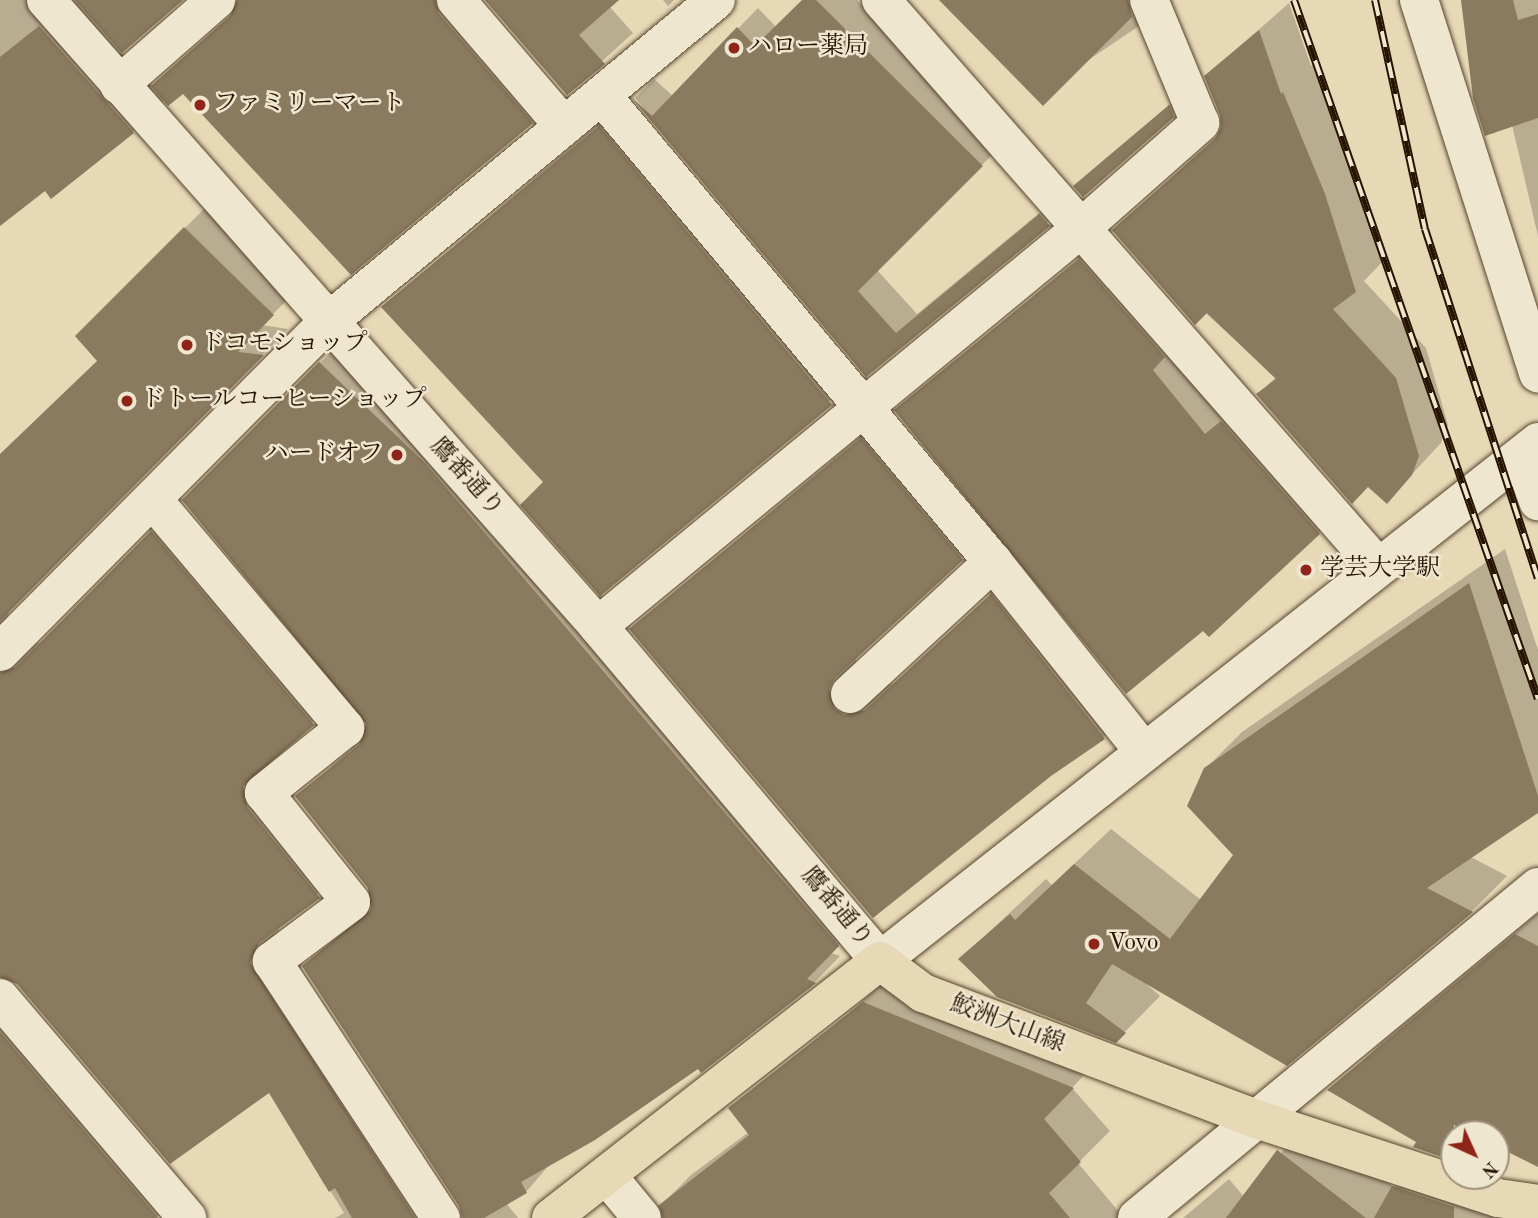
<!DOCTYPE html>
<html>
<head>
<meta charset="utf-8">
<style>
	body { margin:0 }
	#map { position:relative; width:1538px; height:1218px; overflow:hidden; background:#e7d8b6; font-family:"Old Standard TT","Noto Serif JP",serif }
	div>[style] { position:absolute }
	.shadow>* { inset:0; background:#0003 }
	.building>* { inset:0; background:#8a7a5f }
	.roads { filter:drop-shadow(0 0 2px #56452e) drop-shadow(0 0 2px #56452e) }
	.minor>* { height:38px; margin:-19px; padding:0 19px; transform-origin:19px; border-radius:19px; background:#efe6d0 }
	.major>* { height:38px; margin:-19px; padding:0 19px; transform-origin:19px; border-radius:19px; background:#e7d8b6 }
	.rail>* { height:8px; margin-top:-4px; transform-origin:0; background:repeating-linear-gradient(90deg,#efe6d0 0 16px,#261400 0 32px); box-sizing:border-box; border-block:2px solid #261400 }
	.dots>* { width:19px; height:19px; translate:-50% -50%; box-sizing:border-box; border:4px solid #efe6d0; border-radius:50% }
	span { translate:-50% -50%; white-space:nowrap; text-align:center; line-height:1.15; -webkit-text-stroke:5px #efe6d0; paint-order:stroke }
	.poi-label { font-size:24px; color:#261400 }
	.left { translate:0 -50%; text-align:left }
	.right { translate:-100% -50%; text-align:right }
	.street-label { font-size:24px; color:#261400 }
	.north { position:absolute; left:1440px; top:1120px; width:70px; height:70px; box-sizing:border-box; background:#efe6d0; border:2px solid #9f927d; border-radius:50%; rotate:135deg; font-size:19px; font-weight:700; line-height:28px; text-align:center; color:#261400 }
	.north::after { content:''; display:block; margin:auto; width:24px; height:32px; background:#8f2418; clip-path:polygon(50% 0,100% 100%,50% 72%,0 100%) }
</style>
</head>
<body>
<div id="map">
	<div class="shadow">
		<div style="clip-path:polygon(0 0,180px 0,121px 52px,153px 87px,234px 12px,238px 0,481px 0,561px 93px,532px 122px,183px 92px,165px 99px,133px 132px,51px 196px,45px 188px,0 223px)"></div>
		<div style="clip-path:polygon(487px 0,616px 0,609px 6px,633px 33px,567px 93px)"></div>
		<div style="clip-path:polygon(663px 0,674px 0,668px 6px)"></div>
		<div style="clip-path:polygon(804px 0,857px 0,1002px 145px,877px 270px,917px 314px,1061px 195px,1069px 204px,866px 374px,635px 98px,654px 79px,673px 96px,758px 8px,776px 27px)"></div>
		<div style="clip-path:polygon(943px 0,1165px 0,1136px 28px,1081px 65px)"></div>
		<div style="clip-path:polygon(1461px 0,1538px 0,1538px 236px,1512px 125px)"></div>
		<div style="clip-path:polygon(1289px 3px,1311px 66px,1313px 64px,1354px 164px,1384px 260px,1364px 281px,1426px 348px,1448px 425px,1441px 443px,1387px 501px,1258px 394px,1276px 377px,1114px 230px,1220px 133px,1222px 115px,1206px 76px)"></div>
		<div style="clip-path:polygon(1182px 94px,1186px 102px,1173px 116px,1075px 186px)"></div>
		<div style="clip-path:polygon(627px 99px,859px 376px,601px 593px,546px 482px,383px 307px)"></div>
		<div style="clip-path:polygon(211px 202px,299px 288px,262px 325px,288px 329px,10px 608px,4px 630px,21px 647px,43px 642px,178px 506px,339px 697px,270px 761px,273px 780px,345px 870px,281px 925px,276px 936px,449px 1204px,462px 1211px,304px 966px,373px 906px,370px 888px,297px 797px,363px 738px,368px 723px,184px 500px,346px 337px,864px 919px,831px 953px,840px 956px,815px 982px,701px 1071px,698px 1067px,551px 1163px,526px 1192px,506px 1203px,518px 1218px,335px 1218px,344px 1213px,269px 1091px,8px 979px,172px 1202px,156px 1218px,0 1218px,0 456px,99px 361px,77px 336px)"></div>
		<div style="clip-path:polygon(1101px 239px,1340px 512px,1319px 533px,897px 410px)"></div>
		<div style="clip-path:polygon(889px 412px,989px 531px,860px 653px,856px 659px,861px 681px,873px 688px,894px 683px,1019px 568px,1132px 710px,1104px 737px,1050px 774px,873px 916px,631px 629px)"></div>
		<div style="clip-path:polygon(1505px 549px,1538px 650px,1538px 811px,1471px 857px,1507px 876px,1472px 911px,1286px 1064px,1141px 979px,1160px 996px,1116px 1041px,960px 959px,1046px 879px,1052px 885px,1111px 829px,1201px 900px,1235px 855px,1205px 769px,1242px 732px)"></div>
		<div style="clip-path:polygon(1538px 913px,1538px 1147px,1359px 1065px,1382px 1042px)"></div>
		<div style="clip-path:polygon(894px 973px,1101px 1057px,1072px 1088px,1110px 1131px,1078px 1163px,1124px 1218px,632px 1218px,651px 1204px,660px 1206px,691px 1175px,838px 1066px,820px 1038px)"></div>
		<div style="clip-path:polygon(1308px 1121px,1394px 1187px,1423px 1157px,1538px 1218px,1183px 1218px,1229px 1179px,1244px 1197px)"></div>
	</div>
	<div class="building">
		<div style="clip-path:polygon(75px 0,183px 0,122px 53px)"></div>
		<div style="clip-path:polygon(237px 0,435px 0,439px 14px,533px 123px,351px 275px,183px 94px,168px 106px,151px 86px,230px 16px)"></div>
		<div style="clip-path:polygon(485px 0,619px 0,579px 35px,605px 64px,567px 95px)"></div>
		<div style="clip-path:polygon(802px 0,816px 0,983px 166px,858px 291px,896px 333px,1039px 214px,1050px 226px,866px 377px,632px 98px,652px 116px,737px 27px,755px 46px)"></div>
		<div style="clip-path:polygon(939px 0,1128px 0,1132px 17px,1043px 106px)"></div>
		<div style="clip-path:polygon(1461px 0,1513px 0,1518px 20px,1538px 14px,1538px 118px,1485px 136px,1473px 98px)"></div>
		<div style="clip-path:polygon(39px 26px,134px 133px,51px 199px,45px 191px,0 226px,0 57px)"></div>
		<div style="clip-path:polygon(1259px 30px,1281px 94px,1283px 92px,1325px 194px,1356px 292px,1333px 309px,1396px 378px,1419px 456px,1412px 475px,1387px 504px,1368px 487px,1352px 504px,1256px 394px,1276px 379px,1207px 313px,1195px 325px,1112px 230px,1215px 139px,1221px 127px,1220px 115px,1204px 76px)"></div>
		<div style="clip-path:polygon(1169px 105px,1174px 117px,1083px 197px,1073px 186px)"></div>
		<div style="clip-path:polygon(599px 126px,832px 405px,600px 596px,520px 505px,543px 482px,381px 307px)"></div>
		<div style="clip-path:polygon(184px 227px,274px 315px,238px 352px,264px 355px,0 621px,0 454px,97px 361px,75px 336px)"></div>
		<div style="clip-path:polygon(1079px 259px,1165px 357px,1153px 370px,1205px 434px,1221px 421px,1320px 534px,1209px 637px,1203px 631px,1126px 694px,894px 410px)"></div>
		<div style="clip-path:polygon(319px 362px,424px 462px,839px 946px,807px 979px,816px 983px,701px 1073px,698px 1069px,595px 1140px,521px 1182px,527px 1193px,484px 1218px,463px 1218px,459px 1206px,302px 966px,371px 910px,368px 888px,295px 796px,359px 745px,366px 724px,182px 500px)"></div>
		<div style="clip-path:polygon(861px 438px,963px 560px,835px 678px,829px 688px,834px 708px,844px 715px,865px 710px,991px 594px,1105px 739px,1051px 776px,873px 918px,629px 629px)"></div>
		<div style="clip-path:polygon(151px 531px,314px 725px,243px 786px,247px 807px,320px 898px,259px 943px,250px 963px,415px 1218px,352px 1218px,335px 1188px,329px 1192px,269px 1093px,170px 1164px,17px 984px,0 977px,0 673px,16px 667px)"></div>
		<div style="clip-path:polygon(1469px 583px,1538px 796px,1538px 813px,1427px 888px,1473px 912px,1287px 1066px,1112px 964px,1086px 1003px,1126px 1033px,1116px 1043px,997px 997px,958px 959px,1010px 914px,1015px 920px,1074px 864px,1170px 939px,1233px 855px,1187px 806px,1204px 768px)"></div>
		<div style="clip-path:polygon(1515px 934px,1538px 946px,1538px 1167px,1496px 1146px,1496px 1134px,1471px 1134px,1454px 1125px,1454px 1161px,1413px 1147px,1416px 1142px,1327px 1090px)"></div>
		<div style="clip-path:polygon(863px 1002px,1074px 1088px,1044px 1119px,1081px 1162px,1049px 1193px,1070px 1218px,663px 1218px,659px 1205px,749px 1135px,728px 1108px)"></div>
		<div style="clip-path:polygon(0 1032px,144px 1201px,158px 1218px,0 1218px)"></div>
		<div style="clip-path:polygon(1277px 1150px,1366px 1218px,1226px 1218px)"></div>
		<div style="clip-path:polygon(1392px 1186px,1454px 1207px,1454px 1218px,1374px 1218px)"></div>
	</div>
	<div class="roads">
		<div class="minor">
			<div style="left:46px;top:0;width:835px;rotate:48.59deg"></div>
			<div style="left:598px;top:626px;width:438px;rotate:49.9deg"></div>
			<div style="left:880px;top:961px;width:838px;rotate:-38.26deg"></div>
			<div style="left:456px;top:0;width:166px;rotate:49.4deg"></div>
			<div style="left:881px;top:0;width:754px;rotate:48.76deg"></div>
			<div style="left:1419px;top:0;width:392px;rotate:72.3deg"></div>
			<div style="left:119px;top:85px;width:129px;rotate:-41.2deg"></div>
			<div style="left:602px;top:96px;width:608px;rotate:50deg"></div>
			<div style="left:993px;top:562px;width:243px;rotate:51.5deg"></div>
			<div style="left:1522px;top:456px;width:48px;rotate:70.4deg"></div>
			<div style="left:154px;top:501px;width:297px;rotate:49.9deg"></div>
			<div style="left:345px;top:728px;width:104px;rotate:141.3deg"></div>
			<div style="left:264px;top:793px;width:139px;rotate:51.4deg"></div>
			<div style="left:351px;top:902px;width:99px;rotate:143.2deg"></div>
			<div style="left:272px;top:961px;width:308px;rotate:56.7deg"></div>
			<div style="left:598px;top:626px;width:623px;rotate:-39.46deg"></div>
			<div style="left:1079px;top:230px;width:162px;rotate:-41.5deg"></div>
			<div style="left:1200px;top:123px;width:133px;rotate:-112.5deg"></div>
			<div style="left:0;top:652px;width:465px;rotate:-45.2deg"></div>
			<div style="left:328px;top:322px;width:504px;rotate:-39.69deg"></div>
			<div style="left:850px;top:694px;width:195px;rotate:-42.7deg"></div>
			<div style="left:0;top:998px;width:289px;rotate:49.6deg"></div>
			<div style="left:608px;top:1177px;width:53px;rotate:50.3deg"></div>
			<div style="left:1137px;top:1218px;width:520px;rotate:-39.54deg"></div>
		</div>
		<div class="major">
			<div style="left:551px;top:1218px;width:417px;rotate:-38deg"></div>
			<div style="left:880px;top:961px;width:54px;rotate:36.7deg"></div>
			<div style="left:923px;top:993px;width:359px;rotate:20.7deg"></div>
			<div style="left:1259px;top:1120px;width:251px;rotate:18.1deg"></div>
			<div style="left:1498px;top:1198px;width:40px;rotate:8.5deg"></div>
		</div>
	</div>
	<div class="rail">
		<div style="left:1294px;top:0;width:740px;rotate:70.76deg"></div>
		<div style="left:1375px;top:0;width:234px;rotate:77.7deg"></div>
		<div style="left:1425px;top:229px;width:367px;rotate:72.1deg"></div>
	</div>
	<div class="dots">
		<div style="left:734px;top:48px;background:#8f2418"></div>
		<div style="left:200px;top:105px;background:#8f2418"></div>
		<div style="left:187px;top:345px;background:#8f2418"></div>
		<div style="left:127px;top:401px;background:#8f2418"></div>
		<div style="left:397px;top:455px;background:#8f2418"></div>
		<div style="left:1306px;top:570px;background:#8f2418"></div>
		<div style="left:1094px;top:944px;background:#8f2418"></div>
	</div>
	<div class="poi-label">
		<span class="left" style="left:748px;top:48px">ハロー薬局</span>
		<span class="left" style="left:214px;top:105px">ファミリーマート</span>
		<span class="left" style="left:201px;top:345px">ドコモショップ</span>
		<span class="left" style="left:141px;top:401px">ドトールコーヒーショップ</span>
		<span class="right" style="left:383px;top:455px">ハードオフ</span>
		<span class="left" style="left:1320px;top:570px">学芸大学駅</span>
		<span class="left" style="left:1108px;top:944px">Vovo</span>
	</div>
	<div class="street-label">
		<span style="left:466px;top:478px;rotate:48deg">鷹番通り</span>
		<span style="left:836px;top:908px;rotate:50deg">鷹番通り</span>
		<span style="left:1007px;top:1025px;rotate:21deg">鮫洲大山線</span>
	</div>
	<div class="north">N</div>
</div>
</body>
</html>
